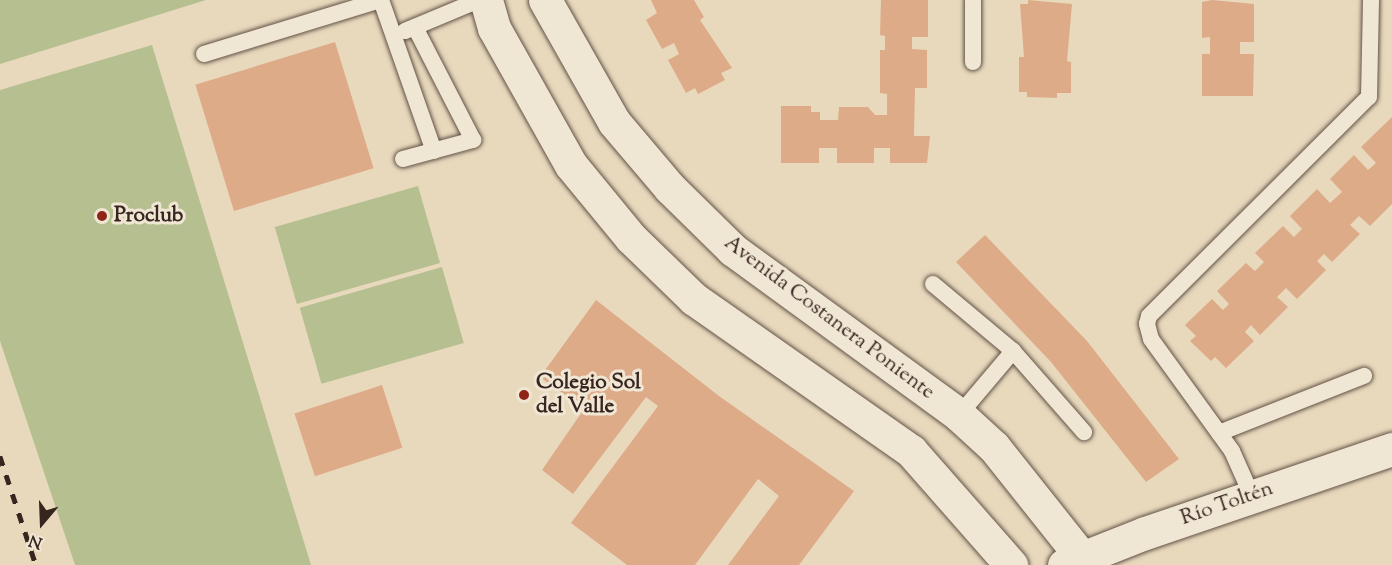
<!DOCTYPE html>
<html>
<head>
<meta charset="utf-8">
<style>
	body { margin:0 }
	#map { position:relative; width:1392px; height:565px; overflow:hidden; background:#e8d9bd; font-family:"Sorts Mill Goudy",serif }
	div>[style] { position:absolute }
	.green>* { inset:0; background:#b6bf90; transform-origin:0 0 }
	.building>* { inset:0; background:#deab89; transform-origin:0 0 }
	.roads { filter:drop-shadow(0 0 2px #635246) drop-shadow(0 0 2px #635246) }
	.service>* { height:16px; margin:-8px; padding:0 8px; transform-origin:8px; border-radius:8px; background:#f0e6d4 }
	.minor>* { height:33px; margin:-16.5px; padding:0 16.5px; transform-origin:16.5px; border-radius:16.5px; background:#f0e6d4 }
	.rail>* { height:4.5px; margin-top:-2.25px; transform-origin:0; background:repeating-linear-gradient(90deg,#37251f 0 10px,transparent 0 20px) }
	.dots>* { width:16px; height:16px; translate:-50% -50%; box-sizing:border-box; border:3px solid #f0e6d4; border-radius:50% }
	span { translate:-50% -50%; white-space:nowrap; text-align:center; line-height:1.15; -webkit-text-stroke:6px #f0e6d4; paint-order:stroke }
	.poi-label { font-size:21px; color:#37251f; font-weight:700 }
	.left { translate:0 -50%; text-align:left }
	.street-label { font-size:21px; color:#37251f }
	.north { position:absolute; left:12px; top:493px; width:60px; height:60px; -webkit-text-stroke:4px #f0e6d4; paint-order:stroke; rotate:199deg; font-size:16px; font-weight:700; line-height:24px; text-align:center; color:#37251f }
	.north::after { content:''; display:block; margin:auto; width:21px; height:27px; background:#37251f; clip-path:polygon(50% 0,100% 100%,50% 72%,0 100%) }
</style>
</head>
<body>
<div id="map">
	<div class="green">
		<div style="clip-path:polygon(0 0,206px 0,0 64px)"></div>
		<div style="clip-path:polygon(152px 45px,311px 565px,75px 565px,0 341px,0 90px)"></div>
		<div style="left:418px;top:186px;width:80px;height:149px;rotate:74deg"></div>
		<div style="left:442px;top:267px;width:79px;height:148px;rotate:74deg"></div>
	</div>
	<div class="building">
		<div style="clip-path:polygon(651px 0,694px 0,704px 17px,700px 20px,732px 68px,721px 73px,725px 80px,698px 94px,695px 88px,686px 93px,668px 60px,679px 54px,674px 43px,662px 49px,646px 20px,657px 13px)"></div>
		<div style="clip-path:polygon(881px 0,928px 0,928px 37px,912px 37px,912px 49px,927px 50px,927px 88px,915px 88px,914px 136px,930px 136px,927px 163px,890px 163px,890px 148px,874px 148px,874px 163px,837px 163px,837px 148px,819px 148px,819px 163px,781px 163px,781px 106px,811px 106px,811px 112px,820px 112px,820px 120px,838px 120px,839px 107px,868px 107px,875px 115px,887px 115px,887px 94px,880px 93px,880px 50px,885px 50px,885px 36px,880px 35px)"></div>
		<div style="clip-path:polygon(1028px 0,1072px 4px,1067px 61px,1071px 62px,1071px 93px,1057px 93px,1057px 98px,1027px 97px,1027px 92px,1019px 92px,1019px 57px,1024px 57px,1020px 4px,1028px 4px)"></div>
		<div style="clip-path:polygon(1212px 0,1254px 4px,1254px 42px,1240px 42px,1240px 54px,1254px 54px,1253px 96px,1202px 96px,1202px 54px,1210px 54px,1210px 37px,1202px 38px,1202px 2px)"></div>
		<div style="left:335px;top:42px;width:132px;height:146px;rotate:73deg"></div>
		<div style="clip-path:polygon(1392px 117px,1392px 204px,1370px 226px,1359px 216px,1350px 225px,1360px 234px,1332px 262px,1324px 254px,1317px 261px,1326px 270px,1297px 299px,1286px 288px,1277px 297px,1288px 307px,1260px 335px,1251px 325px,1245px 332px,1254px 341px,1226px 368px,1215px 357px,1211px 361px,1190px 341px,1196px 336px,1185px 325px,1212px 299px,1223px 310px,1229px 304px,1217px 291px,1246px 263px,1255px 271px,1264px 262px,1255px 253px,1283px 226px,1294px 237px,1302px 229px,1290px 216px,1317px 189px,1330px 203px,1342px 192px,1330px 179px,1354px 155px,1368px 170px,1376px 163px,1361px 147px)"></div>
		<div style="clip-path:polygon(985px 235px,1087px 341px,1179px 459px,1146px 482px,1051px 362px,956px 262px)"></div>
		<div style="clip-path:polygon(596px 300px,719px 396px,854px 491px,799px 565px,728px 565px,779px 496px,758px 479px,695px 565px,627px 565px,571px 523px,658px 406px,646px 397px,573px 494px,542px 470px,584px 409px,540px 377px)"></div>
		<div style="left:382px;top:385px;width:66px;height:92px;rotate:72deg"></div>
	</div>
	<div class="roads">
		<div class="service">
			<div style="left:405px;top:31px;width:80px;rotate:-22.7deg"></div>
			<div style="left:204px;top:54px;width:185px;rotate:-17deg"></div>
			<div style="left:381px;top:0;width:160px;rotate:70.7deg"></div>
			<div style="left:973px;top:62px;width:62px;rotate:-90deg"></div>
			<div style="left:403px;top:159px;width:73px;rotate:-15.2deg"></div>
			<div style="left:473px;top:140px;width:127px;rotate:-117.2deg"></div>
			<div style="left:933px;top:284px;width:104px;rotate:39.9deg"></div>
			<div style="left:1013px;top:351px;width:108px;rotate:48.8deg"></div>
			<div style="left:959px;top:415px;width:84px;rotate:-49.8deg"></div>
			<div style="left:1219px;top:433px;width:156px;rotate:-21.5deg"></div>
			<div style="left:1252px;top:496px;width:49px;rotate:-114deg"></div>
			<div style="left:1232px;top:451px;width:138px;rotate:-125.9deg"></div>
			<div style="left:1151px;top:339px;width:16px;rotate:-105deg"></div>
			<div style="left:1147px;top:324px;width:8px;rotate:-76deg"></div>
			<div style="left:1149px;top:316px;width:310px;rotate:-44.9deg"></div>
			<div style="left:1369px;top:97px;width:97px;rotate:-88.8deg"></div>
		</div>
		<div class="minor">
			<div style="left:486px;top:0;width:29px;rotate:74deg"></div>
			<div style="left:494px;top:28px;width:157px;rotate:60.7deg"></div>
			<div style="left:571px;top:165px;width:94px;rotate:50.6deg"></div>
			<div style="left:631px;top:238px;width:88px;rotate:44.1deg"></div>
			<div style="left:694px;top:299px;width:265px;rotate:35deg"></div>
			<div style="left:911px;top:451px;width:152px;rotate:48.7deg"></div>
			<div style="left:545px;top:0;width:140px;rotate:60.5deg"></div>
			<div style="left:614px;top:122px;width:87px;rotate:49.7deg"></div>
			<div style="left:670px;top:188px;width:88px;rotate:44.5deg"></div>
			<div style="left:733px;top:250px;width:280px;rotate:36.1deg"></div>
			<div style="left:959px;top:415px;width:47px;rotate:42.4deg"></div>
			<div style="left:994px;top:447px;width:151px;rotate:51.5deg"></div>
			<div style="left:1064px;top:565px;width:87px;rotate:-21.6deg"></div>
			<div style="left:1145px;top:533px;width:261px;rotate:-18.8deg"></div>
		</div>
	</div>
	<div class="rail">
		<div style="left:0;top:456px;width:115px;rotate:71.7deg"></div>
	</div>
	<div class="dots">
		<div style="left:102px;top:216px;background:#8f2418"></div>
		<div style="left:524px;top:395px;background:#8f2418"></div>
	</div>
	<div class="poi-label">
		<span class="left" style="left:114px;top:216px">Proclub</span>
		<span class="left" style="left:536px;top:395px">Colegio Sol<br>del Valle</span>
	</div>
	<div class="street-label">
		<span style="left:829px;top:318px;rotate:37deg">Avenida Costanera Poniente</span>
		<span style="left:1227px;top:504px;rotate:-19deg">Río Toltén</span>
	</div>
	<div class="north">N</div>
</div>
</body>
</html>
